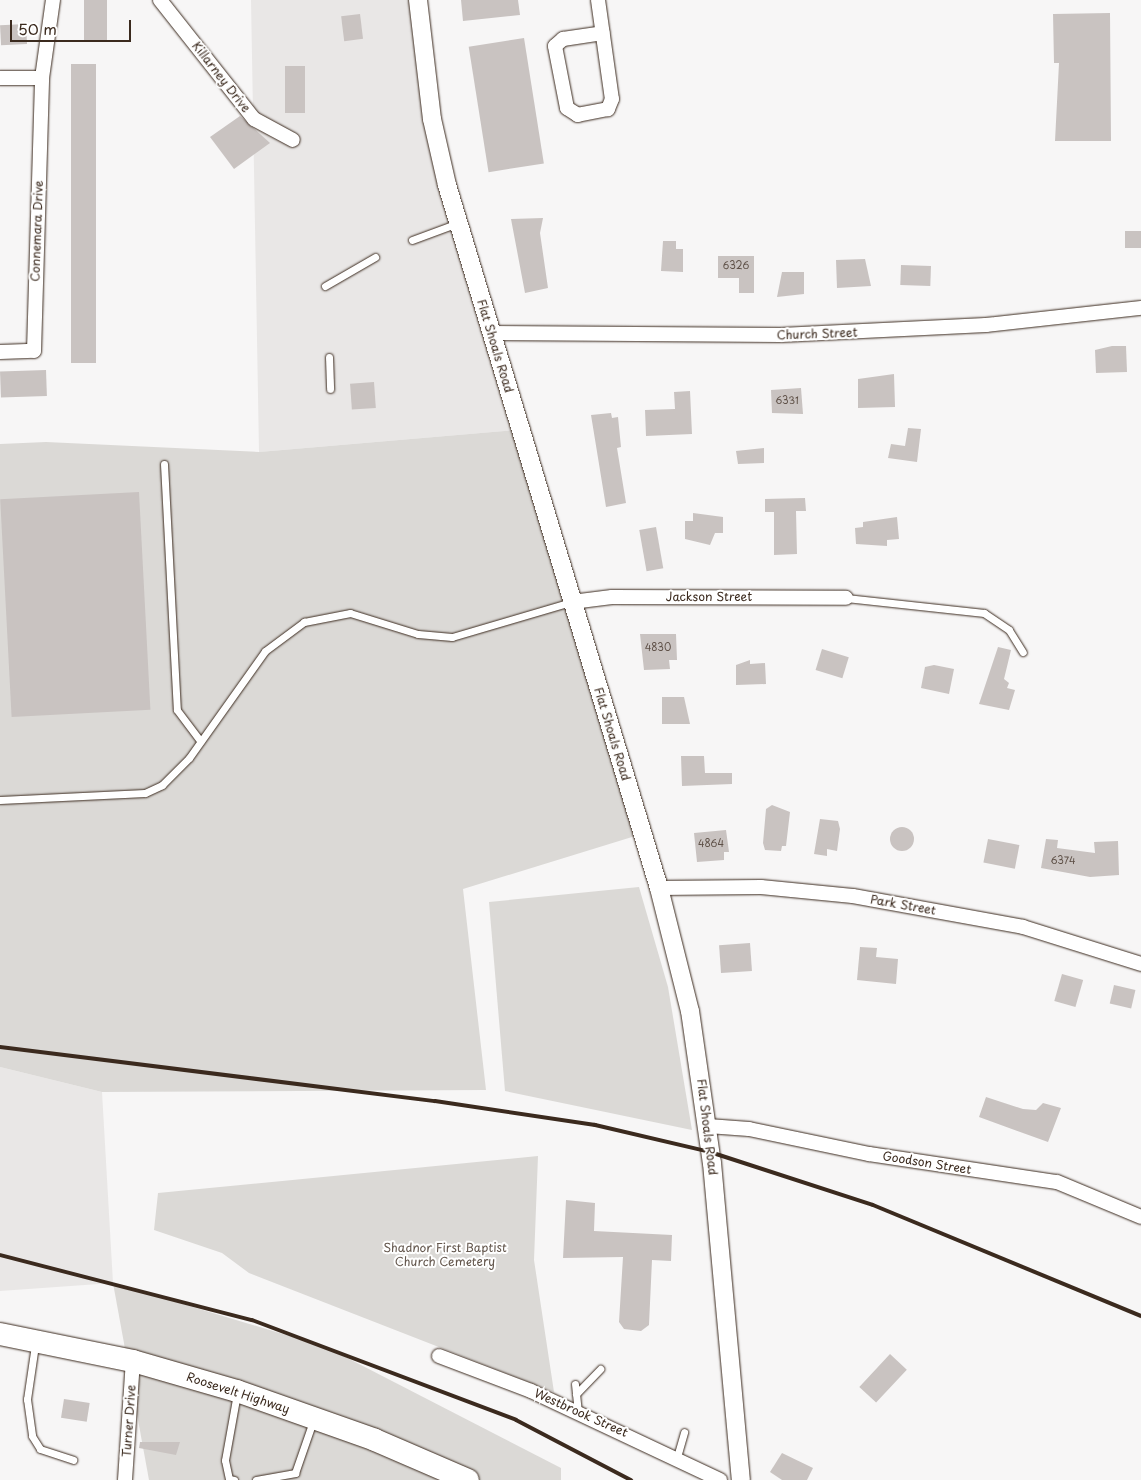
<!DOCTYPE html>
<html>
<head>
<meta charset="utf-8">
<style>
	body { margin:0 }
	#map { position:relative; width:1141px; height:1480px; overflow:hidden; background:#f7f6f6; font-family:"Playpen Sans",sans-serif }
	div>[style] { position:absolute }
	.built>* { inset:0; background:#e9e7e6 }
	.green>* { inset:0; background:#dbd9d6 }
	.building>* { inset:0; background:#c9c3c1; transform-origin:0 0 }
	.round { border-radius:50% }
	.roads { filter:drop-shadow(0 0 1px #3b2a1e) drop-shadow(0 0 1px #3b2a1e) }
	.service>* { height:7px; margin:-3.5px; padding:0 3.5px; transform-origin:3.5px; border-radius:3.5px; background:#fff }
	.minor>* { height:14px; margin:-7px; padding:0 7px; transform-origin:7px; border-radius:7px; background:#fff }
	.tertiary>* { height:18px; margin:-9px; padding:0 9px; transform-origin:9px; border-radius:9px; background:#fff }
	.primary>* { height:22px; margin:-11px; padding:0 11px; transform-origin:11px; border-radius:11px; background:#fff }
	.rail>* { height:4px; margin:-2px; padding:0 2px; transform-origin:2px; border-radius:2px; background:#3b2a1e }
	span { translate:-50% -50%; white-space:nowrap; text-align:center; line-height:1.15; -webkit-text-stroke:4px #fff; paint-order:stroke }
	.number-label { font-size:10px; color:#5e5047 }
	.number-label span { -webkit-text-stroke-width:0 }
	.street-label { font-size:12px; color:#3b2a1e }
	.park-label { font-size:12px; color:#63564c }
	.scale { position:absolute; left:10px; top:20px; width:121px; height:22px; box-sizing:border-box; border:2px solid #3b2a1e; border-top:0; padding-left:6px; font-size:15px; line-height:18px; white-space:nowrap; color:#3b2a1e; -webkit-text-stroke:4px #fff; paint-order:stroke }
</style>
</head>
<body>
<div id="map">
	<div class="built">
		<div style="clip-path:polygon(251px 0,417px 0,428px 121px,515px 430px,259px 452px)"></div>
		<div style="clip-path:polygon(0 1067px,102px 1092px,113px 1283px,0 1291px)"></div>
	</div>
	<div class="green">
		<div style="clip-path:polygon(515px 430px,645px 833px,463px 889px,486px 1090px,102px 1092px,0 1067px,0 444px,46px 442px,259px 452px)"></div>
		<div style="clip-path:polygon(639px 887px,668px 987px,692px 1130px,505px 1091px,489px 902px)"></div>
		<div style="clip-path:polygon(538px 1156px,534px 1260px,554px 1392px,249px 1273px,222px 1253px,154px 1230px,158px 1193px)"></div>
		<div style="clip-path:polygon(113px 1283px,326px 1347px,561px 1468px,561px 1480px,149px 1480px)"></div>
	</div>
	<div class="building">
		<div style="left:84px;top:0;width:23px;height:40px"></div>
		<div style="clip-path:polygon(461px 0,518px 0,520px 15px,463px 21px)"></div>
		<div style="clip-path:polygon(1110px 13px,1111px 141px,1055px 141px,1059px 63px,1054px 63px,1053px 14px)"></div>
		<div style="left:360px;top:14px;width:25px;height:19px;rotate:83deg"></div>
		<div style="left:26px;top:24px;width:20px;height:26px;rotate:87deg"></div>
		<div style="left:524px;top:38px;width:127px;height:56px;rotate:81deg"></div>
		<div style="left:71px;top:64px;width:25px;height:299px"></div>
		<div style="left:305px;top:66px;width:47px;height:20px;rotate:90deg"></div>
		<div style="clip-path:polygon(240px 116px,270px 143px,234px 169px,210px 137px)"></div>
		<div style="clip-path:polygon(543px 218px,540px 233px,548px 288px,525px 293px,511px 219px)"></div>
		<div style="left:1125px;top:231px;width:16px;height:17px"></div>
		<div style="clip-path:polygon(663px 241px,676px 241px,676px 249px,683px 249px,683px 272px,661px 271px)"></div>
		<div style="clip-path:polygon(718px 256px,754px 256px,754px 293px,739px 293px,739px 278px,718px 278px)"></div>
		<div style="clip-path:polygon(865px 259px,871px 286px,837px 288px,836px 260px)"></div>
		<div style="left:901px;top:265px;width:30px;height:20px;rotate:2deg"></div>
		<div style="clip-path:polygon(782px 272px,804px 272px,804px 294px,777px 297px)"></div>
		<div style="clip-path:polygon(1112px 346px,1126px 346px,1127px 372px,1096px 373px,1095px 350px)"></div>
		<div style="left:46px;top:370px;width:26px;height:46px;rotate:88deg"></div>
		<div style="clip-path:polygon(894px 374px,895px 407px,858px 408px,858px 379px)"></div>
		<div style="left:374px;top:382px;width:26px;height:24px;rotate:86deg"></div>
		<div style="clip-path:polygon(801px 388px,803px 414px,772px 413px,771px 390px)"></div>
		<div style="clip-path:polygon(690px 391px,692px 434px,646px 436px,645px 410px,675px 409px,674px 392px)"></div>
		<div style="clip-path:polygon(611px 413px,612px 418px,618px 417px,621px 447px,617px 448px,626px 503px,606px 507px,591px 415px)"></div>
		<div style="clip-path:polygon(908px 428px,921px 429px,917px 462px,888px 458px,891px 444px,905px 446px)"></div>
		<div style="clip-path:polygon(764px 448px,764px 463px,738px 464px,736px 451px)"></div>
		<div style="left:139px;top:492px;width:218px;height:139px;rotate:87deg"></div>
		<div style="clip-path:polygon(805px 498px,806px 511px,796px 511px,797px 554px,774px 555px,774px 512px,765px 512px,765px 499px)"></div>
		<div style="clip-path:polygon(693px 513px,723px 517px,723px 533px,715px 533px,710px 545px,685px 539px,685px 521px,693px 521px)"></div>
		<div style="clip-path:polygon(897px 517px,899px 539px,887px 540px,887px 546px,856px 544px,855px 528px,863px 527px,863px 522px)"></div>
		<div style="left:656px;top:527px;width:42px;height:17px;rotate:80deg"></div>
		<div style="clip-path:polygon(640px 634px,676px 634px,677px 660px,669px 660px,670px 669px,644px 670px)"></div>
		<div style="clip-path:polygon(998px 647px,1011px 650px,1004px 679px,1009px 683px,1007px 688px,1015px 690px,1009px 710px,979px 704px)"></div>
		<div style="left:822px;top:649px;width:28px;height:22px;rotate:17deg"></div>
		<div style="clip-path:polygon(750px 660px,750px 664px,765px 663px,766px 684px,736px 685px,736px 665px)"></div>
		<div style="clip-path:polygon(934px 665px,954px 669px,949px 694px,921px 688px,925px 667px)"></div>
		<div style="clip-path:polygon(662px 697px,684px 697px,690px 724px,662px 724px)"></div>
		<div style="clip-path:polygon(681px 756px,704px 756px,705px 773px,732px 773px,732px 784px,682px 786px)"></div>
		<div style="clip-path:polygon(772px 805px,790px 812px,786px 846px,782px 846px,781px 851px,765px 850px,763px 843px,766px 809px)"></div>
		<div style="clip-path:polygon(820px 819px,838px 821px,840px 829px,837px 851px,827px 849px,827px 856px,814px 854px)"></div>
		<div class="round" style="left:890px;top:827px;width:24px;height:24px"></div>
		<div style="clip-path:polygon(726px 830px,729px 852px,724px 852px,724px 860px,697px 862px,694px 833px)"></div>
		<div style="left:988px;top:839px;width:32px;height:24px;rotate:11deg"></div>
		<div style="clip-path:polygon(1046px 839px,1058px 840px,1057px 848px,1095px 853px,1094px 842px,1118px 841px,1119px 875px,1090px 877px,1041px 868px)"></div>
		<div style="left:750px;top:943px;width:28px;height:31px;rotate:86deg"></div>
		<div style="clip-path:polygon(860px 947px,877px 948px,876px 957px,898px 959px,896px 984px,857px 980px)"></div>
		<div style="left:1062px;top:974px;width:22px;height:28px;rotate:16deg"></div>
		<div style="left:1114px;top:985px;width:22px;height:19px;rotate:13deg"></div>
		<div style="clip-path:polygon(986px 1097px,1023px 1109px,1036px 1110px,1043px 1103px,1061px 1108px,1048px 1142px,979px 1117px)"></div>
		<div style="clip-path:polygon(566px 1200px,595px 1203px,594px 1231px,672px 1235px,671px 1261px,652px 1260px,649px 1325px,641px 1331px,624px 1329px,619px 1322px,623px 1257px,563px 1258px)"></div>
		<div style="left:890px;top:1354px;width:23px;height:45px;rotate:43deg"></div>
		<div style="left:64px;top:1399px;width:26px;height:19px;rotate:9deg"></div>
		<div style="clip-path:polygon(140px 1442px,180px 1442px,176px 1455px,139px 1448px)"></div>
		<div style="clip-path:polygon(782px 1453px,813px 1468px,807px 1480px,782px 1480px,770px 1472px)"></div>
	</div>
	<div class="roads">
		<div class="service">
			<div style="left:412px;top:240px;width:49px;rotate:-20.3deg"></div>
			<div style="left:325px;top:286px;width:58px;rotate:-30.1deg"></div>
			<div style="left:329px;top:357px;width:32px;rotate:88deg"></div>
			<div style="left:164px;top:464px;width:246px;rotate:87deg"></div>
			<div style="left:177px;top:710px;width:39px;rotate:53deg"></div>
			<div style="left:846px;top:598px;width:139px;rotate:6.2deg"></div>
			<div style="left:984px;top:613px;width:30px;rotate:34deg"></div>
			<div style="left:1009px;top:630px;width:26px;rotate:58deg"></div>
			<div style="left:0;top:800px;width:145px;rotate:-2.8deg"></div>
			<div style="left:145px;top:793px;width:19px;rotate:-25deg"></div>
			<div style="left:162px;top:785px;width:38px;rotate:-45deg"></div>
			<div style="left:189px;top:758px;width:131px;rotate:-54.6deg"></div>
			<div style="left:265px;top:651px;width:49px;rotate:-36.6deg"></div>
			<div style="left:304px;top:622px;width:47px;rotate:-11.1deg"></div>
			<div style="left:350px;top:613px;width:71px;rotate:17.2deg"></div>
			<div style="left:418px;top:634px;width:34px;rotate:5deg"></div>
			<div style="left:452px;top:637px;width:124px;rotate:-16.4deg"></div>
			<div style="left:35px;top:1345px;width:55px;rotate:98.4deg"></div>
			<div style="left:27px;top:1399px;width:37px;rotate:82deg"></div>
			<div style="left:32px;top:1436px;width:15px;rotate:58deg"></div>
			<div style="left:40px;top:1449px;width:35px;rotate:18deg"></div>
			<div style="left:575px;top:1384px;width:28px;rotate:84deg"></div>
			<div style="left:576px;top:1394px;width:35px;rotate:-46deg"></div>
			<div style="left:677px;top:1457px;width:26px;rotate:-74deg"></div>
			<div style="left:234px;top:1480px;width:5px;rotate:-169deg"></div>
			<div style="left:229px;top:1479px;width:19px;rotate:-102deg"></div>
			<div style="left:225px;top:1460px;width:68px;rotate:-79.8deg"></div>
			<div style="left:256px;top:1480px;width:40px;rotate:-10deg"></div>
			<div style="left:295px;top:1473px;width:55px;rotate:-70.9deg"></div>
		</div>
		<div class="minor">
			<div style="left:160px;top:0;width:152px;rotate:51.7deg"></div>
			<div style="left:254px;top:119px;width:44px;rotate:28.3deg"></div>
			<div style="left:598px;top:0;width:100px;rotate:82deg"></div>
			<div style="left:612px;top:99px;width:11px;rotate:112deg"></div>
			<div style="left:608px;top:109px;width:31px;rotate:169deg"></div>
			<div style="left:578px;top:115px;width:13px;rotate:-148deg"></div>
			<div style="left:567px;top:108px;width:63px;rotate:-101deg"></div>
			<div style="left:555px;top:46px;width:11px;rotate:-41deg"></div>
			<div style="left:563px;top:39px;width:40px;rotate:-8.5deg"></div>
			<div style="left:0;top:78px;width:42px"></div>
			<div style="left:491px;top:333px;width:290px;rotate:0.4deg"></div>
			<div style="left:781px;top:335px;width:205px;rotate:-2.8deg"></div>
			<div style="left:986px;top:325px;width:156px;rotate:-6.3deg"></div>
			<div style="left:0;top:352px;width:34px;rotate:-2deg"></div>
			<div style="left:34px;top:351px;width:273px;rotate:-88.3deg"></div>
			<div style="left:42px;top:78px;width:79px;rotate:-82deg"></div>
			<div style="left:572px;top:602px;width:40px;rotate:-7.1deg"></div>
			<div style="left:612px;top:597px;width:234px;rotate:0.2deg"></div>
			<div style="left:659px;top:888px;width:102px;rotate:-0.6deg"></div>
			<div style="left:761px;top:887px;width:92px;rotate:5.6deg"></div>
			<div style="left:853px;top:896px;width:173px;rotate:10.3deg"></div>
			<div style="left:1023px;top:927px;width:124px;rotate:17.4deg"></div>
			<div style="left:708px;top:1126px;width:41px;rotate:4.2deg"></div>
			<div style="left:749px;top:1129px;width:123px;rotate:11.8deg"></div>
			<div style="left:869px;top:1154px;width:190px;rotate:8.5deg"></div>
			<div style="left:1057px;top:1182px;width:91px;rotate:22.6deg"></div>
			<div style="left:439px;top:1356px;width:98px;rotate:20.8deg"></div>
			<div style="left:531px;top:1391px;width:209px;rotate:25.2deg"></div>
			<div style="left:125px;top:1480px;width:119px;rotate:-86.2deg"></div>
		</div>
		<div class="tertiary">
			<div style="left:418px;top:0;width:120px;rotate:83.3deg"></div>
			<div style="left:432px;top:119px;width:68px;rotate:77.2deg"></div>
			<div style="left:447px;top:185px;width:734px;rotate:73.22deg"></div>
			<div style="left:659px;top:888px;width:127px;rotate:75.9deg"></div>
			<div style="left:690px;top:1011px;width:154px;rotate:81.8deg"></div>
			<div style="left:712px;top:1163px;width:318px;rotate:84.8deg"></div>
		</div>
		<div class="primary">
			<div style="left:0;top:1334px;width:136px;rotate:11.5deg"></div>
			<div style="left:133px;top:1361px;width:108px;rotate:16.1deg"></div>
			<div style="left:237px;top:1391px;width:146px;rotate:19.5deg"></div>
			<div style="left:375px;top:1440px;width:101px;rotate:23.3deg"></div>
		</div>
	</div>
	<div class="rail">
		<div style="left:0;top:1047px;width:438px;rotate:7.1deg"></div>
		<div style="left:435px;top:1101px;width:162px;rotate:8.5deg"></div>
		<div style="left:595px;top:1125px;width:118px;rotate:13.2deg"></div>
		<div style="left:710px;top:1152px;width:171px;rotate:18deg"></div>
		<div style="left:873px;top:1205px;width:290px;rotate:22.5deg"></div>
		<div style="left:0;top:1255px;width:260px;rotate:14.5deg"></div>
		<div style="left:252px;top:1320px;width:282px;rotate:20.7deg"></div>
		<div style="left:516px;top:1420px;width:130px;rotate:27.6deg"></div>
	</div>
	<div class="number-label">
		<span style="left:736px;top:265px">6326</span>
		<span style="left:787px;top:400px">6331</span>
		<span style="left:658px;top:647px">4830</span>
		<span style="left:711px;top:843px">4864</span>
		<span style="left:1063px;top:860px">6374</span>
	</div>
	<div class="street-label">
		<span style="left:221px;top:77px;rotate:52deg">Killarney Drive</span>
		<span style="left:37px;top:231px;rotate:-88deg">Connemara Drive</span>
		<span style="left:817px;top:334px;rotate:-2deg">Church Street</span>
		<span style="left:495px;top:346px;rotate:73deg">Flat Shoals Road</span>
		<span style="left:709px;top:597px">Jackson Street</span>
		<span style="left:612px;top:734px;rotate:73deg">Flat Shoals Road</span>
		<span style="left:903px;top:905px;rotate:10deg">Park Street</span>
		<span style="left:707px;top:1127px;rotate:83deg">Flat Shoals Road</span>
		<span style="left:927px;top:1163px;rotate:9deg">Goodson Street</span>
		<span style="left:238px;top:1393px;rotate:18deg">Roosevelt Highway</span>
		<span style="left:581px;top:1413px;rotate:24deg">Westbrook Street</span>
		<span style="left:129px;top:1421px;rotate:-86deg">Turner Drive</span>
	</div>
	<div class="park-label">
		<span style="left:445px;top:1255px">Shadnor First Baptist<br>Church Cemetery</span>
	</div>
	<div class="scale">50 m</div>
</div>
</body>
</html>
